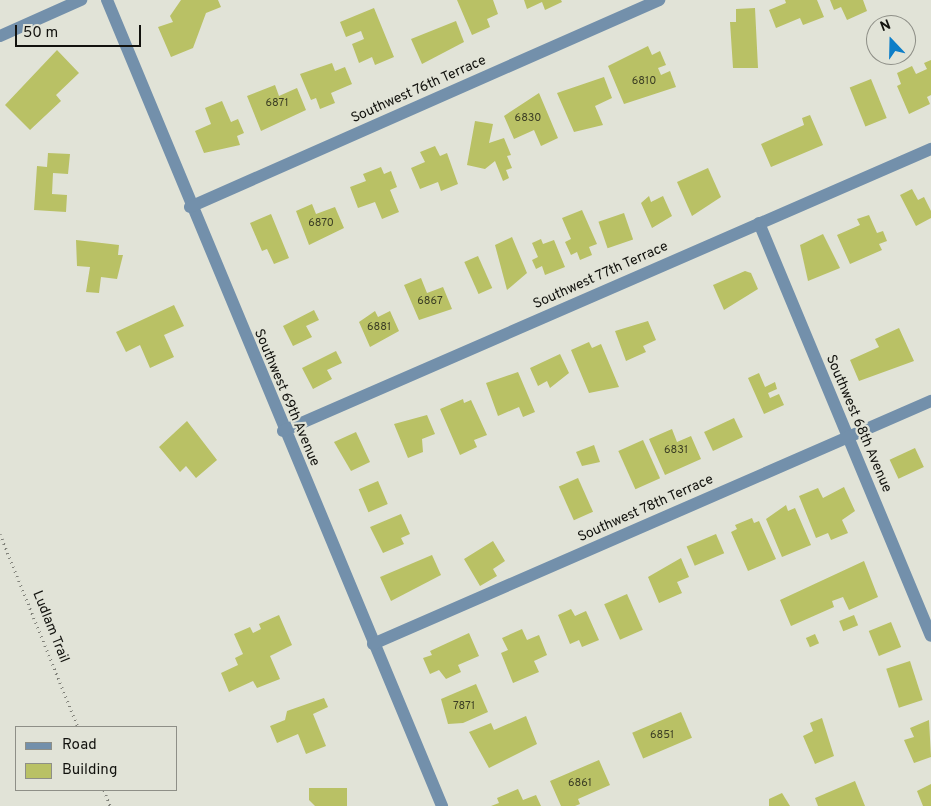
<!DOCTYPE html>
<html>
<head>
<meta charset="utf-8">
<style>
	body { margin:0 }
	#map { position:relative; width:931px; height:806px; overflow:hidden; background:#e1e3d7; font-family:Overpass,sans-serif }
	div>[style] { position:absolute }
	.building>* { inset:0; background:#b9c165; transform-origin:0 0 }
	.path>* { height:3px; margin-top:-1.5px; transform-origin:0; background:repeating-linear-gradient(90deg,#81827a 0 1px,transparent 0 5px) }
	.street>* { height:12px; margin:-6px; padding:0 6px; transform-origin:6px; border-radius:6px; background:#7390ab }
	span { translate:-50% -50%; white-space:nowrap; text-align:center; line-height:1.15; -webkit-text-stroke:4.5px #e1e3d7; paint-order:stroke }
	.number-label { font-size:11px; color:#3c3e24 }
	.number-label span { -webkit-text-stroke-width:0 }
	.street-label { font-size:14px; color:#12120e }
	.legend { position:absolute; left:15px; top:726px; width:162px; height:65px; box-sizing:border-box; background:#e1e3d7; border:1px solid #8e8f87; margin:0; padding:6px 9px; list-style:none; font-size:15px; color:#12120e }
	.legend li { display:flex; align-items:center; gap:10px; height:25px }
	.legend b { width:25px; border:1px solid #8e8f87 }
	.north { position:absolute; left:866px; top:15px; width:50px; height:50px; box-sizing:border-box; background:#e1e3d7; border:1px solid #8e8f87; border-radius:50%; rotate:339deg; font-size:14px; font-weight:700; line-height:20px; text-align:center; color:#12120e }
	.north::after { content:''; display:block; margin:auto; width:18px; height:22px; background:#0d7ec8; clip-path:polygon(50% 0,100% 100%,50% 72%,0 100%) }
	.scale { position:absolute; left:15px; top:25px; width:126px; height:22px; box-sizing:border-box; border:2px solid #12120e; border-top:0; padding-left:6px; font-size:15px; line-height:18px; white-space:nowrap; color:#12120e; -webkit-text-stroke:4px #e1e3d7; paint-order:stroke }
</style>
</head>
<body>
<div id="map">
	<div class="building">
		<div style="clip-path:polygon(181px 0,218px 0,221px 7px,206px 13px,193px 48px,171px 57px,158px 27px,173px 22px,170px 16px)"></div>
		<div style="clip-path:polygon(457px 0,493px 0,498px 14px,487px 19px,490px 27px,472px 35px)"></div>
		<div style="clip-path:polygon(524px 0,561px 0,562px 2px,545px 10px,542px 2px,527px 9px)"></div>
		<div style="clip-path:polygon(785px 0,817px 0,824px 17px,803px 25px,800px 18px,776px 28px,769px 10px,786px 3px)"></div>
		<div style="clip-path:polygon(830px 0,863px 0,867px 11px,847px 20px,841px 7px,834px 10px)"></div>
		<div style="clip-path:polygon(374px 8px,394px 57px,375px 65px,372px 57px,359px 63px,352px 44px,364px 39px,361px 31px,346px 37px,340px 22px)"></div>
		<div style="clip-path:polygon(755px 8px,758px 68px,733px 68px,730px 22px,736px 22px,736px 9px)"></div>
		<div style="clip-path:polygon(456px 21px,464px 42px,422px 64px,411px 39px)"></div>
		<div style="clip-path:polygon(648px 46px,652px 55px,660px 51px,666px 65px,658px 68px,661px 75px,670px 71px,676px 87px,624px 104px,608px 66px)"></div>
		<div style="clip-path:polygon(57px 50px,79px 73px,56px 95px,61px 101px,30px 130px,5px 105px)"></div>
		<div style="clip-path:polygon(931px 60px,931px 95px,927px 97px,930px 104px,909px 114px,897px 86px,901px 84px,897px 73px,912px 66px,916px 74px,927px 69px,924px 63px)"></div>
		<div style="clip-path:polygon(332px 63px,335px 71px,345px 67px,352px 84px,331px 93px,335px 103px,320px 109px,316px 98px,311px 100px,300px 74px)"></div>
		<div style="clip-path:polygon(604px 77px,612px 98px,595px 106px,603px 125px,574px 132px,557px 93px)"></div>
		<div style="left:871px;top:79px;width:42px;height:23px;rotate:68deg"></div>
		<div style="clip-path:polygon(275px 85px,279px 96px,297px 88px,306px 110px,261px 131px,247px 96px)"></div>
		<div style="clip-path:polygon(539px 93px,558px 138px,541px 146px,534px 130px,514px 139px,504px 116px)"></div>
		<div style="clip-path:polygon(222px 101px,231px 122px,238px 119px,244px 133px,237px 136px,240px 145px,204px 153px,195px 131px,211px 124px,205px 108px)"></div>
		<div style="clip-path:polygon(810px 115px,823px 145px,771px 167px,761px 144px,804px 125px,802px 118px)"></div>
		<div style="clip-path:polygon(475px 121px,493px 124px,489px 143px,504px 138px,511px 155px,507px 156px,512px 168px,506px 170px,509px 178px,503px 181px,495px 161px,485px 169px,467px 165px)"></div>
		<div style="clip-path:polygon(435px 146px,440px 156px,447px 153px,458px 184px,441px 191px,438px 182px,420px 189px,411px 168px,425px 162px,420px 152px)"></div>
		<div style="clip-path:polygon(48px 153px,70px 154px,68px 174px,53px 173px,52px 194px,67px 195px,66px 212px,34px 210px,37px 166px,47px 167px)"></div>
		<div style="clip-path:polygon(381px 167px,384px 174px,391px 171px,397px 187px,390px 190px,399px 212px,382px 219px,375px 202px,358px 208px,350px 187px,366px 181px,363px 174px)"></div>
		<div style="clip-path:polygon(708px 168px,721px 197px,692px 216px,677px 182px)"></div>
		<div style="clip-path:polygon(912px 189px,918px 200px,924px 197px,931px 211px,931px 218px,916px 226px,900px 195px)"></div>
		<div style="clip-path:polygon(649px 196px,651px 202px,663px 196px,672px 216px,652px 228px,641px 203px)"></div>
		<div style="clip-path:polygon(312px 204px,316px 214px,335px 207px,344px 228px,309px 245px,296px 211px)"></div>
		<div style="clip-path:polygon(582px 210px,597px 244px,589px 247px,592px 255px,580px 260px,577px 252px,571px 255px,565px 242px,571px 239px,562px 218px)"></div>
		<div style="left:624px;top:213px;width:28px;height:27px;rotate:71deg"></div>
		<div style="clip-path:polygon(271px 214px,289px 258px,274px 264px,267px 249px,262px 251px,250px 223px)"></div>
		<div style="clip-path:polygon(869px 215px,877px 233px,883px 231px,887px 241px,879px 244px,882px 250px,850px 264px,837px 235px,860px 225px,857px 219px)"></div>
		<div style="clip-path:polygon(823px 234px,840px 268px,808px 281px,800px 245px)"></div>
		<div style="clip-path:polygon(512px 237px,527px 273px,507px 290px,495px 245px)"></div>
		<div style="clip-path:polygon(541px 239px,543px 244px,554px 240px,565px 267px,545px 275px,542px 266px,536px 269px,532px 260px,538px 257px,532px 243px)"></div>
		<div style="clip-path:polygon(76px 240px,119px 245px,118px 255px,123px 255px,117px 279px,101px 277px,99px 293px,86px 292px,90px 267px,77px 266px)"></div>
		<div style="left:478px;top:256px;width:35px;height:15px;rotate:66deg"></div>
		<div style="clip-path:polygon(745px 271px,751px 273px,758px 289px,724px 310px,713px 285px)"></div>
		<div style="clip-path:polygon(421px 278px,427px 293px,443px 287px,452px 309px,419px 320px,404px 285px)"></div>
		<div style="clip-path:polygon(174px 305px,184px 326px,164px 335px,174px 357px,150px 368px,140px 345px,126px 352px,116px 332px)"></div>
		<div style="clip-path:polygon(314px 310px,319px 320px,306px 326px,312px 337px,293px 346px,283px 326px)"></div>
		<div style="clip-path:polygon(375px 311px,378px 317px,390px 311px,399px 331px,370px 347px,359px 322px)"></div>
		<div style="clip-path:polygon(648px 321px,656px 340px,643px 346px,646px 352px,626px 361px,615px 331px)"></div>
		<div style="clip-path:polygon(899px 328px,914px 361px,859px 381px,850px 360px,879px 347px,875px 339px)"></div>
		<div style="clip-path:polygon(589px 342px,592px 348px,601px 344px,619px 387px,589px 393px,571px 350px)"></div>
		<div style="clip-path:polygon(336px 351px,342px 363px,327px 370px,332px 379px,313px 389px,302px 368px)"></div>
		<div style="clip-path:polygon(560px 354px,569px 373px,550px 388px,547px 381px,538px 386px,530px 368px)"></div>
		<div style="clip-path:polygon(518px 372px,535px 412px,523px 417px,519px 407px,498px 416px,486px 383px)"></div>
		<div style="clip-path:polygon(759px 373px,765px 387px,775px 382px,777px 389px,768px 393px,770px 398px,779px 394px,784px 405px,764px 414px,748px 378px)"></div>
		<div style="clip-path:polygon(463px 399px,464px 403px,471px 400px,487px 435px,474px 440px,477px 447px,460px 455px,440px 409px)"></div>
		<div style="clip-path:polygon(427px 415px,435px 434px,422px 439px,423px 452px,408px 458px,394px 424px)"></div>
		<div style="left:734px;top:418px;width:21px;height:33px;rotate:65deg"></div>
		<div style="clip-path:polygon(187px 421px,217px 460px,196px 478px,186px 466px,180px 472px,159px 447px)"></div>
		<div style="clip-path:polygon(672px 429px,677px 442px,691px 436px,701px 459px,665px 475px,649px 439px)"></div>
		<div style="clip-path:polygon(356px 432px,370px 462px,351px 471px,334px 442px)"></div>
		<div style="left:643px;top:440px;width:42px;height:27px;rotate:66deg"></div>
		<div style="clip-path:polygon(594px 445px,600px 462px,582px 466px,576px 452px)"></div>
		<div style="left:915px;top:448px;width:21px;height:28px;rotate:65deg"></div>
		<div style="left:578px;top:478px;width:37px;height:21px;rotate:66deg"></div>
		<div style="left:378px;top:481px;width:25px;height:21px;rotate:67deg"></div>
		<div style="clip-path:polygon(844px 487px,855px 511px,842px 520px,848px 533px,831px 540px,828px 533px,816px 538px,799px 496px,818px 488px,823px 498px)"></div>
		<div style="clip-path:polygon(786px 505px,788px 511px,795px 508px,811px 545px,782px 557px,766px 519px)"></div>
		<div style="clip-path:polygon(401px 514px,410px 534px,401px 538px,404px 544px,383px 553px,370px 527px)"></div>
		<div style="clip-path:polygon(752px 518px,754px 523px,759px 521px,776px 559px,748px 571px,731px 532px,737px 529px,735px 525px)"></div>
		<div style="left:716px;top:534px;width:21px;height:32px;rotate:67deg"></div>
		<div style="clip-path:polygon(493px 541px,505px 561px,493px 569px,497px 576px,480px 586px,464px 559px)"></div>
		<div style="clip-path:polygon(432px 555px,441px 575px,391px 601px,380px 577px)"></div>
		<div style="clip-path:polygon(681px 558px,689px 577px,677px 582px,682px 593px,659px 603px,648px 577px)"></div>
		<div style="clip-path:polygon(864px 561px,878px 597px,849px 610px,843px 597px,832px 601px,834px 607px,791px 626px,780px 600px)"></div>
		<div style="left:627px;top:594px;width:39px;height:25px;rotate:66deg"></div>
		<div style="clip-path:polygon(571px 609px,575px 616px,586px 611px,599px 640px,582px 647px,579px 640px,570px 644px,558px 615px)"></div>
		<div style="clip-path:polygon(279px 615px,292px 645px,270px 656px,280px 679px,257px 688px,253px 681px,229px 692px,221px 673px,238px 665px,235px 658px,243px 654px,234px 634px,250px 627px,253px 633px,261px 629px,259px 624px)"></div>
		<div style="left:854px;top:615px;width:11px;height:16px;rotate:68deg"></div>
		<div style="left:891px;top:622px;width:27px;height:24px;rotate:68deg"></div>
		<div style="clip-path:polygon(522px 629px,527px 640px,539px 635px,547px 655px,534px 661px,539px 672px,513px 683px,501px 653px,508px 650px,502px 638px)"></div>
		<div style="clip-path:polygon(469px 633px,479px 656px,458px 665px,461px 672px,446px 679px,439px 670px,430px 674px,423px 658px,432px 655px,430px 651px)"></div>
		<div style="left:815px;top:634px;width:10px;height:10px;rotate:66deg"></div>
		<div style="left:910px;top:661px;width:41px;height:25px;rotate:72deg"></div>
		<div style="clip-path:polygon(476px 684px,488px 712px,463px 723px,448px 724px,441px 699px)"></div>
		<div style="clip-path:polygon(324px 698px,328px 707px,313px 714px,326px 746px,306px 754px,298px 734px,277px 743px,270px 726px,285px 720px,287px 711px)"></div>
		<div style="left:681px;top:712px;width:28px;height:53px;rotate:67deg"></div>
		<div style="clip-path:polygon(526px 716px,537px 744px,489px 768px,469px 732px,491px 723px,494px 730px)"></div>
		<div style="clip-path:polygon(822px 718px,834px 756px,815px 764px,803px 736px,813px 731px,810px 723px)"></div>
		<div style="clip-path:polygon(929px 720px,931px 757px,914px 763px,904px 740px,914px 737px,910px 728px)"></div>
		<div style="clip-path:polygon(599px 760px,610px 785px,578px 799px,580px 804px,575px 806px,561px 806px,550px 781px)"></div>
		<div style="clip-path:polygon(855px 781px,865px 806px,818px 806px,815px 798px)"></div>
		<div style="clip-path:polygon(931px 784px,931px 806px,923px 806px,917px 791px)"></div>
		<div style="clip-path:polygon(309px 788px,347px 788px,347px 806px,315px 806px,309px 800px)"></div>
		<div style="clip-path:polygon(518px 789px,523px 800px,536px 795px,541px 806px,491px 806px,499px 803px,497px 798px)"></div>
		<div style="clip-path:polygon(782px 793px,790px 806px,769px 806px,769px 799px)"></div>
	</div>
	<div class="path">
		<div style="left:0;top:534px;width:208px;rotate:68deg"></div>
		<div style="left:104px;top:790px;width:17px;rotate:69deg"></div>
	</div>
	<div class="street">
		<div style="left:107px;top:0;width:873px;rotate:67.43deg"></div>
		<div style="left:0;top:36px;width:89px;rotate:-24deg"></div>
		<div style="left:190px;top:207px;width:513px;rotate:-23.81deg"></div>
		<div style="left:759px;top:223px;width:447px;rotate:67.4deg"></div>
		<div style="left:283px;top:431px;width:707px;rotate:-23.52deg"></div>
		<div style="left:373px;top:644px;width:609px;rotate:-23.53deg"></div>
	</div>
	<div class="number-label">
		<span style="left:644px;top:81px">6810</span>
		<span style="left:277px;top:103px">6871</span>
		<span style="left:528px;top:118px">6830</span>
		<span style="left:321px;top:223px">6870</span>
		<span style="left:430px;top:301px">6867</span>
		<span style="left:379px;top:327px">6881</span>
		<span style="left:676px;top:450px">6831</span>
		<span style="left:464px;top:706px">7871</span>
		<span style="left:662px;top:735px">6851</span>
		<span style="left:580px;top:783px">6861</span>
	</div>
	<div class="street-label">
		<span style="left:419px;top:90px;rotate:-24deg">Southwest 76th Terrace</span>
		<span style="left:601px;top:276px;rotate:-24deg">Southwest 77th Terrace</span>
		<span style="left:286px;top:398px;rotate:67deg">Southwest 69th Avenue</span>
		<span style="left:858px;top:424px;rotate:67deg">Southwest 68th Avenue</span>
		<span style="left:646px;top:509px;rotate:-24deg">Southwest 78th Terrace</span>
		<span style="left:50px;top:627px;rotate:68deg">Ludlam Trail</span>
	</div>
	<ul class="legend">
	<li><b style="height:6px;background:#7390ab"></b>Road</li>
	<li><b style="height:14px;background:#b9c165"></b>Building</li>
	</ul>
	<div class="north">N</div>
	<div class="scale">50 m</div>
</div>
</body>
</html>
